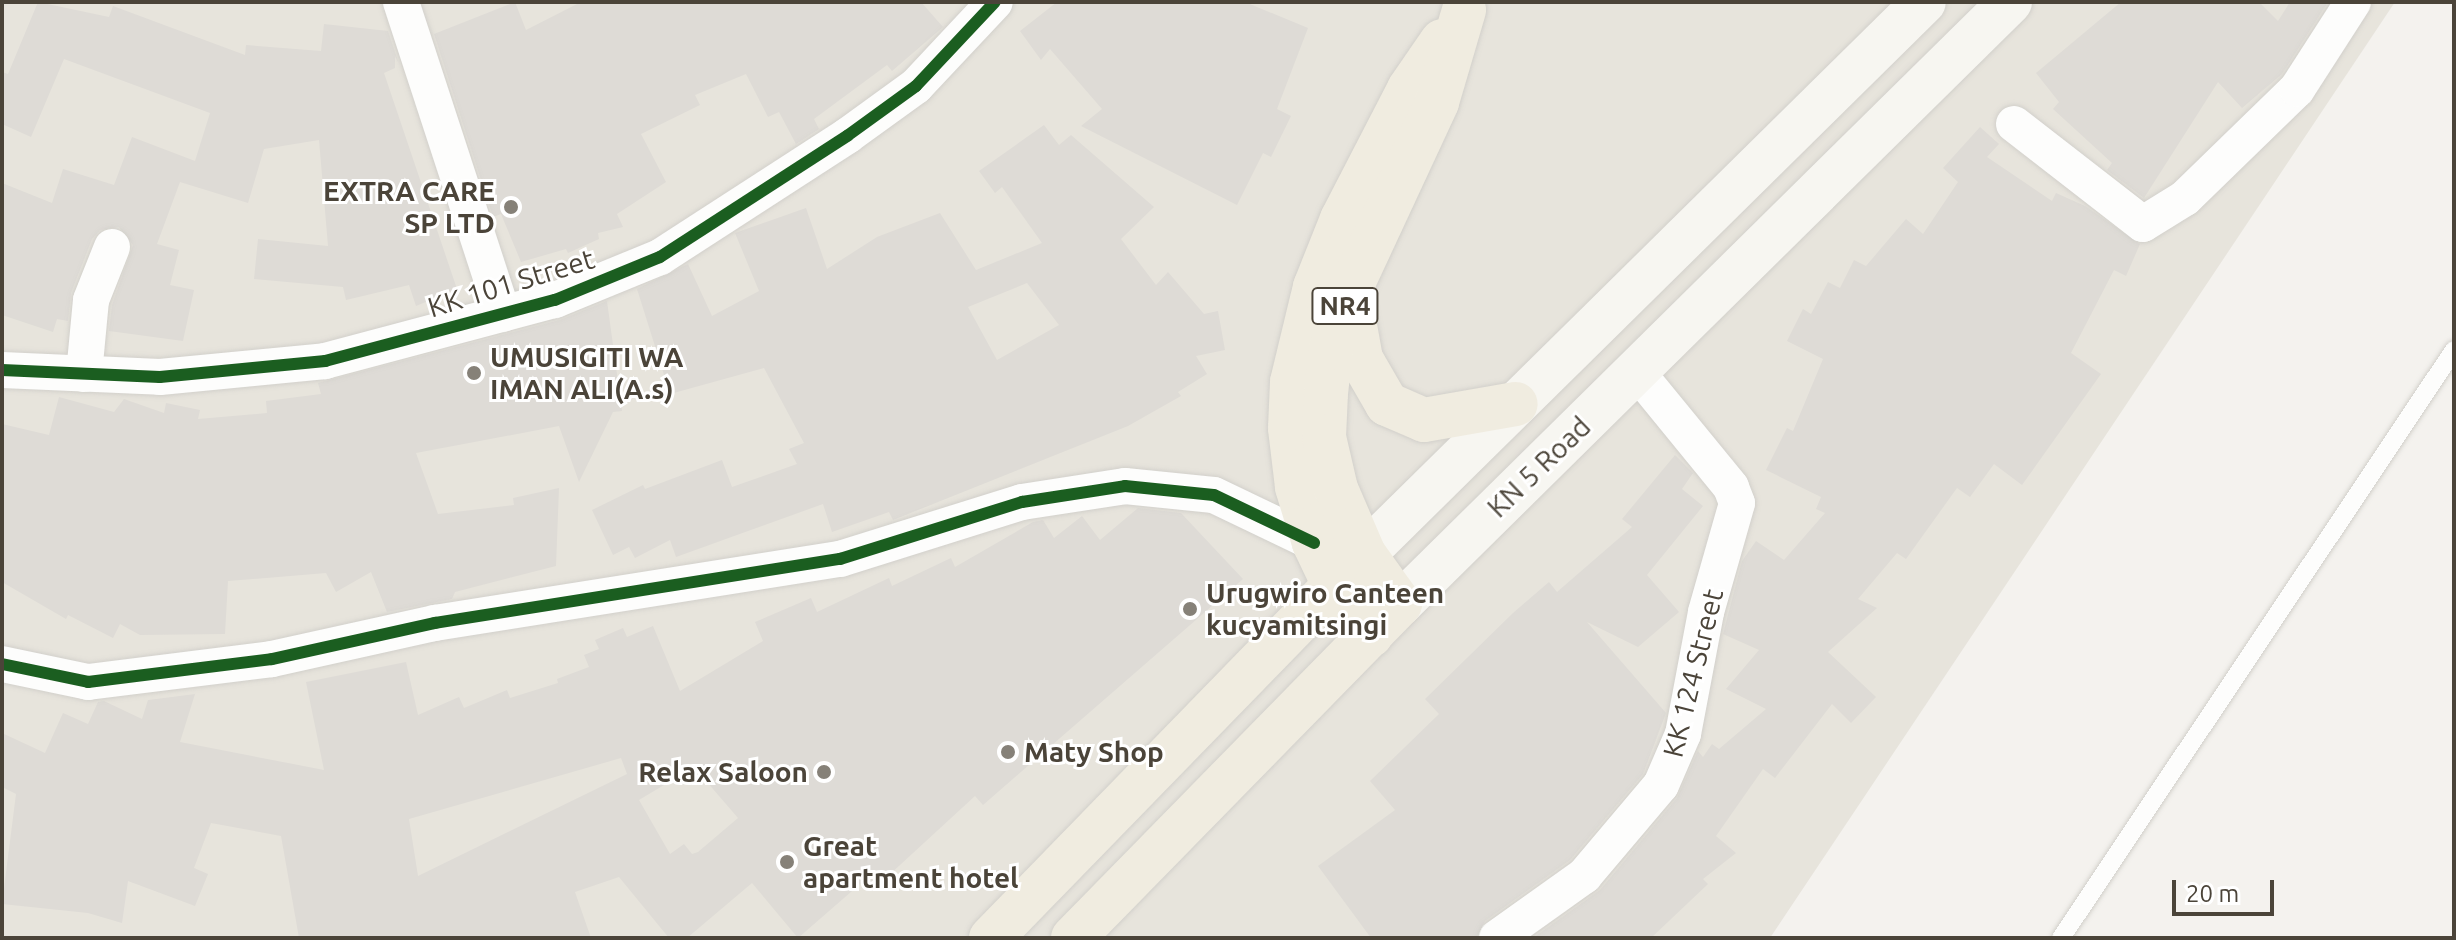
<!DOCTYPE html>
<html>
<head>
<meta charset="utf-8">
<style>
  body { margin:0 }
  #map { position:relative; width:2456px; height:940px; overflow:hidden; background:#f4f2ee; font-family:Ubuntu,sans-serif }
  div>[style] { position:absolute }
  .residential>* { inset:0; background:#e7e4dc }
  .building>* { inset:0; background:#dedbd6 }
  .roads { filter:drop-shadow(0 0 2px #d2d0cb) drop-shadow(0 0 2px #d2d0cb) }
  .service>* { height:18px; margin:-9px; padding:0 9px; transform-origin:9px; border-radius:9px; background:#fdfdfc }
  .minor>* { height:36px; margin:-18px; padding:0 18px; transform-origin:18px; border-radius:18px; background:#fdfdfc }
  .secondary>* { height:44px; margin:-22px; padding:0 22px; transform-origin:22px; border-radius:22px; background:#f7f6f1 }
  .trunk>* { height:44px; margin:-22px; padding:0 22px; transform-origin:22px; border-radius:22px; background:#f0ece0 }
  .cycleway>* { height:12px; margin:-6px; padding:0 6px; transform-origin:6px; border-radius:6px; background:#1b5e20 }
  .dots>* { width:22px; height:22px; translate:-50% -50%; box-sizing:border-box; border:4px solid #fff; border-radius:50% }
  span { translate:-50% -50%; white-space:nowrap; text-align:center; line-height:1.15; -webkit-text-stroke:6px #fff; paint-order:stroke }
  .shield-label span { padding:2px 6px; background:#fff; border:2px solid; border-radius:6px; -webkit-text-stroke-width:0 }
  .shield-label { font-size:26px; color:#4b4439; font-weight:700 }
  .poi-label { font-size:28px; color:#4b4439; font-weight:700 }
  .right { translate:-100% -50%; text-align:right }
  .left { translate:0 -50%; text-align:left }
  .street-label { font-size:28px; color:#4b4439 }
  .frame { position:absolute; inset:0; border:4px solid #4b4439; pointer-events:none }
  .scale { position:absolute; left:2172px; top:880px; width:102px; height:36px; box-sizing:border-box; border:4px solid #4b4439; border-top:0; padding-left:10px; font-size:24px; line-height:28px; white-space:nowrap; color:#4b4439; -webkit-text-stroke:6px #fff; paint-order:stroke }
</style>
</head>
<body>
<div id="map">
  <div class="residential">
    <i style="clip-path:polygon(2px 2px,2395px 2px,1770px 938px,2px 938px)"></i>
  </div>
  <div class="building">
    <i style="clip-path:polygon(38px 2px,109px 17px,113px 6px,245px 55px,246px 45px,321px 51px,324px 24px,388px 31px,399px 64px,395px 56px,395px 68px,384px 73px,457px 289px,416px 306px,409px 285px,346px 300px,343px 287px,254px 279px,258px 239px,328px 246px,319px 140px,264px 149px,248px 203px,180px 182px,157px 244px,179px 250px,170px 285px,194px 290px,183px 341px,109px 331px,112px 305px,133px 245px,119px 227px,100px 230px,92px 239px,71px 293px,68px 321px,57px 319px,53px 332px,2px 315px,2px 183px,52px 203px,63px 169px,114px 185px,132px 137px,195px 161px,210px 113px,64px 59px,31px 137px,2px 124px,2px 72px,8px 74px)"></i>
    <i style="clip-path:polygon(515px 2px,526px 30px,581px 2px,921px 2px,943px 27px,892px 71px,887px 65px,814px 119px,819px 129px,796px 144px,779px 112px,768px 117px,746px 74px,695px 95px,700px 105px,641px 134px,666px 182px,617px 214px,623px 227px,598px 233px,599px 239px,568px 253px,566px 249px,521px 262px,501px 214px,493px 217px,434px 34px)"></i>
    <i style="clip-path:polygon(1057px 2px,1245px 2px,1308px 28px,1277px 109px,1291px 116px,1271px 157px,1263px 153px,1237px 205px,1081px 126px,1102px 109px,1050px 49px,1041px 60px,1020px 31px)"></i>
    <i style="clip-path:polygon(2121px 2px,2259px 2px,2278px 21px,2290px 2px,2328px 2px,2282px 74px,2242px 108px,2218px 82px,2144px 198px,2107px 170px,2112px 163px,2053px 109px,2059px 102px,2036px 73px)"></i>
    <i style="clip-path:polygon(evenodd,1044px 125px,1059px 145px,1071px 135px,1154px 207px,1121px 239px,1156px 285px,1168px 272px,1204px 314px,1218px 311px,1225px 350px,1196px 356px,1207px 374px,1178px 392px,1181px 396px,1128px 426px,893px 520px,889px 512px,832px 532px,823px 504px,676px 557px,670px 540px,635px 558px,629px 547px,613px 555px,592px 510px,643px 485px,645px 489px,722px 460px,732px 487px,797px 464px,789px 449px,804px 443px,764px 368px,670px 394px,637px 289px,688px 264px,712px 316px,759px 291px,735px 233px,806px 208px,827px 269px,877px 237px,940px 213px,976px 270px,1042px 243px,1002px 187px,995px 193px,979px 171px,1044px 125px,1027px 283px,1059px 325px,997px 360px,968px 307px,1027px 283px)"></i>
    <i style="clip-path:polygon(1980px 127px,1999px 144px,1987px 157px,2052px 201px,2056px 193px,2085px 206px,2140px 244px,2126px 276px,2114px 270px,2071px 353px,2101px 374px,2022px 485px,1994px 464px,1970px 497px,1957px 488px,1906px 559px,1897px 553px,1858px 599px,1877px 608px,1828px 652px,1876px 697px,1851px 723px,1832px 704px,1775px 778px,1763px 769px,1716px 836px,1736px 853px,1703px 879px,1708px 884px,1651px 938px,1533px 938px,1600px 890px,1677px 798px,1698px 751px,1703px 757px,1712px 744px,1719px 749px,1766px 709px,1726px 689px,1759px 650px,1723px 634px,1742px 561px,1756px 541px,1784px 560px,1825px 513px,1816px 509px,1821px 497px,1766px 470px,1787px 428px,1793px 431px,1823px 359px,1787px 341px,1803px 309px,1811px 314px,1828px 282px,1840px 288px,1854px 260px,1866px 266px,1906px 219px,1923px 234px,1958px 182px,1943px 168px)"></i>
    <i style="clip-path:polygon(607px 301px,622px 411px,613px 412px,579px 482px,559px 426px,416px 453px,438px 514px,514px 505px,513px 498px,559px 488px,556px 566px,455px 592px,452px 599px,387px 612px,371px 572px,336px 592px,326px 573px,228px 581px,225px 634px,140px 635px,120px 624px,113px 638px,68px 615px,66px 619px,2px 582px,2px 424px,49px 435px,59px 397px,114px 412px,124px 399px,164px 413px,166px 403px,200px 410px,198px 419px,267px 413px,266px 401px,321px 394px,318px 383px,560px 320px)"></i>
    <i style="clip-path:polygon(1675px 455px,1693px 473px,1682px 489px,1703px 506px,1647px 575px,1679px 612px,1638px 647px,1587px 622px,1666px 713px,1643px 774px,1570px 860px,1485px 921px,1476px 938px,1371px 938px,1318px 866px,1395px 810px,1370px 781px,1439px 714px,1425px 699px,1513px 613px,1549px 582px,1557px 592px,1632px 527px,1622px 519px)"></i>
    <i style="clip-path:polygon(evenodd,1138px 508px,1181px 513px,1243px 579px,983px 805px,975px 796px,875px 888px,867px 878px,798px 938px,752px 883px,687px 938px,669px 938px,619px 877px,575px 892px,591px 938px,299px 938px,281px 836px,211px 823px,194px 868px,208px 874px,195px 906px,128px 881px,122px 923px,88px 913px,2px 904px,16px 794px,2px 787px,2px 733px,45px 753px,63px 713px,88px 724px,98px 702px,104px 701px,142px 719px,148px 700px,195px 694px,180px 742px,324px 770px,306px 682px,406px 662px,418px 715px,459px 697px,464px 708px,507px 690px,510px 698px,558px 683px,557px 679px,589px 667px,584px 655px,599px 649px,595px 640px,623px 628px,627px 637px,653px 626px,680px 691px,763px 641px,755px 622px,811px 598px,817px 612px,889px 578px,892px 586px,951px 558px,955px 567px,1033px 522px,1043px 520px,1054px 538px,1082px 516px,1100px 540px,1138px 508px,621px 758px,627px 774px,418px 876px,409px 819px,621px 758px,1138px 508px,694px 767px,738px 818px,698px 852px,692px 854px,684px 844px,670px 854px,639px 800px,694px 767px)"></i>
  </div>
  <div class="roads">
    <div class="service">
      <i style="left:2061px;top:938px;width:707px;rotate:-56.24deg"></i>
    </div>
    <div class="minor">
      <i style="left:401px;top:2px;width:328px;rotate:71.9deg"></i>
      <i style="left:2014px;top:124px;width:163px;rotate:37.8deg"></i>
      <i style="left:2143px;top:224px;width:49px;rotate:-31.8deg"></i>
      <i style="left:2185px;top:198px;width:156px;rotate:-44.2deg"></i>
      <i style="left:2297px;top:89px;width:103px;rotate:-57.2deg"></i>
      <i style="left:2px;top:370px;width:158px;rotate:2.5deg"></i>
      <i style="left:160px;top:377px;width:166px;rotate:-5.5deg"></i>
      <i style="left:325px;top:361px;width:238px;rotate:-14.9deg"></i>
      <i style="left:555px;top:300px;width:113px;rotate:-22.3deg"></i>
      <i style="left:660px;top:257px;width:223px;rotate:-32.9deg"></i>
      <i style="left:847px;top:136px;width:85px;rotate:-35.9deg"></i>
      <i style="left:916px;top:86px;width:115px;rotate:-46.8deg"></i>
      <i style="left:84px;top:374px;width:74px;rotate:-84.6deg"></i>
      <i style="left:91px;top:300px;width:57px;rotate:-68.4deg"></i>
      <i style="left:2px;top:664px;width:88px;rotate:11.8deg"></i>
      <i style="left:88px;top:682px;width:185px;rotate:-7.1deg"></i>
      <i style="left:272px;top:659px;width:167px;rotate:-12.5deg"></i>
      <i style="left:435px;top:623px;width:410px;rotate:-9deg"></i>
      <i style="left:840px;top:559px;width:191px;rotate:-17.4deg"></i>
      <i style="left:1022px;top:502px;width:104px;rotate:-8.8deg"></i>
      <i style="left:1125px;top:486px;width:89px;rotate:5.8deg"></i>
      <i style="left:1214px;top:495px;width:111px;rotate:25.6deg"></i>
      <i style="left:1497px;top:938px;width:107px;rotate:-35.5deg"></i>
      <i style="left:1584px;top:876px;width:119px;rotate:-49.8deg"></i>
      <i style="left:1661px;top:785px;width:56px;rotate:-66.7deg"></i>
      <i style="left:1683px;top:734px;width:124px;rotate:-79.3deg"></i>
      <i style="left:1706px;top:612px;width:113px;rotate:-74.1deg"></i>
      <i style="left:1737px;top:503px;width:17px;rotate:-111deg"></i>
      <i style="left:1731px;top:487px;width:149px;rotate:-129.3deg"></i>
    </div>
    <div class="secondary">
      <i style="left:1364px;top:554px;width:786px;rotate:-44.59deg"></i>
      <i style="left:1400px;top:604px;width:857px;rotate:-44.62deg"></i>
    </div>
    <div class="trunk">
      <i style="left:1350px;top:298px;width:62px;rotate:79.8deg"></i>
      <i style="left:1361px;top:359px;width:52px;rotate:60deg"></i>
      <i style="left:1387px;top:404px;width:40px;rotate:23.4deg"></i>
      <i style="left:1424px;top:420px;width:93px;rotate:-9.9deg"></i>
      <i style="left:1371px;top:635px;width:62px;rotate:-126.5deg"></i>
      <i style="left:1334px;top:585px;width:47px;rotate:-115.5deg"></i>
      <i style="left:1314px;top:543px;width:59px;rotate:-106.9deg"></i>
      <i style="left:1297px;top:487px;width:59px;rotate:-96.8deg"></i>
      <i style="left:1290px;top:428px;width:46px;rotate:-87.5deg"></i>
      <i style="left:1292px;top:382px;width:98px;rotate:-76.4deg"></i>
      <i style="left:1315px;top:287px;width:73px;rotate:-68.3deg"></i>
      <i style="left:1342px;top:219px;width:146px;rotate:-62.7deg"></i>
      <i style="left:1409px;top:89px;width:58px;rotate:-55.5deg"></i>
      <i style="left:991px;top:938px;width:522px;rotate:-45.78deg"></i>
      <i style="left:1073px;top:938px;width:467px;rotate:-45.6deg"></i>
      <i style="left:1400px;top:604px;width:62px;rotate:-125.8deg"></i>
      <i style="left:1364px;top:554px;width:71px;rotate:-113.3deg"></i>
      <i style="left:1336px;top:489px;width:53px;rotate:-103deg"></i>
      <i style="left:1324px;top:437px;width:44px;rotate:-87.4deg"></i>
      <i style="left:1326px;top:393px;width:45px;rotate:-83.7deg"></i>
      <i style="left:1331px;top:348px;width:59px;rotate:-72.2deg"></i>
      <i style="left:1349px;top:292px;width:209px;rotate:-65.1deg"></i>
      <i style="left:1437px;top:102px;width:96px;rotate:-73.6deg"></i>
    </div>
  </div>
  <div class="cycleway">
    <i style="left:2px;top:370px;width:158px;rotate:2.5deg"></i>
    <i style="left:160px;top:377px;width:166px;rotate:-5.5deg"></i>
    <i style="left:325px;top:361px;width:238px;rotate:-14.9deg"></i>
    <i style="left:555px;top:300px;width:113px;rotate:-22.3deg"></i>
    <i style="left:660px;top:257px;width:223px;rotate:-32.9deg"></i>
    <i style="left:847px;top:136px;width:85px;rotate:-35.9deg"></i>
    <i style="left:916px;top:86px;width:115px;rotate:-46.8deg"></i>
    <i style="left:2px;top:664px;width:88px;rotate:11.8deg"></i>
    <i style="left:88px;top:682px;width:185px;rotate:-7.1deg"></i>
    <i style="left:272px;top:659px;width:167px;rotate:-12.5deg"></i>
    <i style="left:435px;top:623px;width:410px;rotate:-9deg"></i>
    <i style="left:840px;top:559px;width:191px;rotate:-17.4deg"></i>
    <i style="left:1022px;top:502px;width:104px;rotate:-8.8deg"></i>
    <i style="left:1125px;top:486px;width:89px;rotate:5.8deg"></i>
    <i style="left:1214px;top:495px;width:111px;rotate:25.6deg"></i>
  </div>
  <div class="dots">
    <i style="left:511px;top:207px;background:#868178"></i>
    <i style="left:474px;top:373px;background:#868178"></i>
    <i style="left:1190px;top:609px;background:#868178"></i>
    <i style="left:1008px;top:752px;background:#868178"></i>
    <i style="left:824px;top:772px;background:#868178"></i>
    <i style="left:787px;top:862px;background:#868178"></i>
  </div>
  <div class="shield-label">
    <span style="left:1345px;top:306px">NR4</span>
  </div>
  <div class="poi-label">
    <span class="right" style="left:495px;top:207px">EXTRA CARE<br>SP LTD</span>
    <span class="left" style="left:490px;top:373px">UMUSIGITI WA<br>IMAN ALI(A.s)</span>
    <span class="left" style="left:1206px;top:609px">Urugwiro Canteen<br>kucyamitsingi</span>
    <span class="left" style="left:1024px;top:752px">Maty Shop</span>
    <span class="right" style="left:808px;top:772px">Relax Saloon</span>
    <span class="left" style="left:803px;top:862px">Great<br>apartment hotel</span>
  </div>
  <div class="street-label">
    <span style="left:511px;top:283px;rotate:-17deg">KK 101 Street</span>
    <span style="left:1539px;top:467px;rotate:-44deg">KN 5 Road</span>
    <span style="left:1693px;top:673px;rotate:-76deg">KK 124 Street</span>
  </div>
  <div class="frame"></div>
  <div class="scale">20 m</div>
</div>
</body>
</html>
